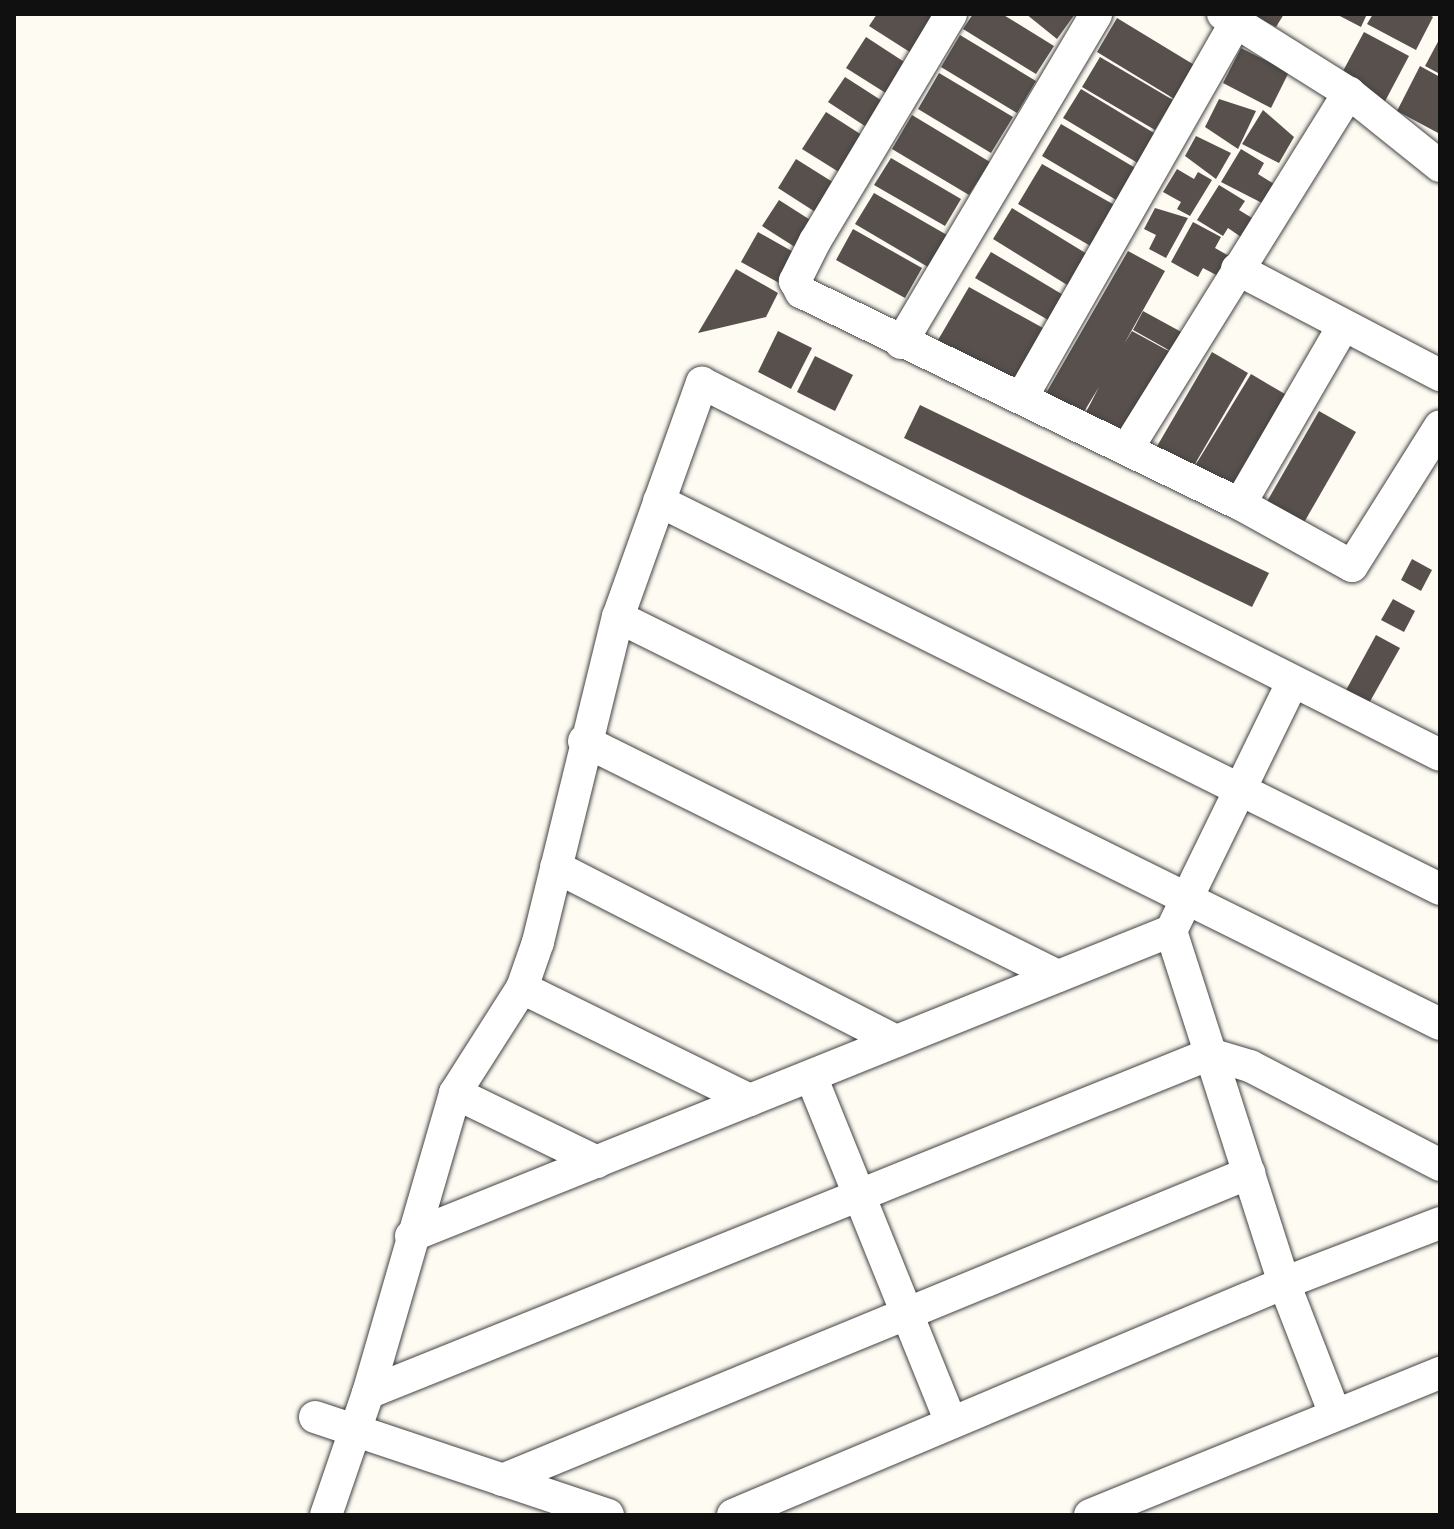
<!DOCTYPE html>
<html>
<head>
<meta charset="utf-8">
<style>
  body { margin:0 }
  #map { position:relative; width:1454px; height:1529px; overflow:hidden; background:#fefbf3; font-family:"Roboto Serif",serif }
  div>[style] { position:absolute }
  .building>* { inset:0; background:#58504c }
  .roads { filter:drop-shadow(0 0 2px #434343) drop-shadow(0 0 2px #434343) }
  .minor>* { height:32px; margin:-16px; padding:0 16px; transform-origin:16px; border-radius:16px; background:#fff }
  span { translate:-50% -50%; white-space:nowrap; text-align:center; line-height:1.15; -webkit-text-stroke:8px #fff; paint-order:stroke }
  .frame { position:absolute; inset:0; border:16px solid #101010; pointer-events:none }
</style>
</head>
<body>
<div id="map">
  <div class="building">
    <i style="clip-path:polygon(877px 14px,927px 14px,938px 21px,916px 56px,869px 26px)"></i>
    <i style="clip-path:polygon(973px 14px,1002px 14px,1054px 46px,1036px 74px,963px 29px)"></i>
    <i style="clip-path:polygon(1026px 14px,1075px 14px,1057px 39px)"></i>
    <i style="clip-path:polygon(1251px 14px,1284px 14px,1276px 27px)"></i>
    <i style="clip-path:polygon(1336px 14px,1367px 14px,1361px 27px)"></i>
    <i style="clip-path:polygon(1373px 14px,1428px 14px,1433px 17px,1416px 50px,1367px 24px)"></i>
    <i style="clip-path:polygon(1117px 18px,1196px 66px,1176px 100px,1097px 52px)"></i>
    <i style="clip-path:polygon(1364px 32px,1409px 56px,1382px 107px,1336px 84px)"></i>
    <i style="clip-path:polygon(960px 35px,1036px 81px,1017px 113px,941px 67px)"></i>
    <i style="clip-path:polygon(866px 37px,912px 67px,892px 97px,846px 68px)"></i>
    <i style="clip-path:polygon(1440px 38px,1440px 74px,1425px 66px)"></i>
    <i style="clip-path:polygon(1241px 48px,1289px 72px,1271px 108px,1223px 83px)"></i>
    <i style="clip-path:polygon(1100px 57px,1173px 100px,1155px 130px,1082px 87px)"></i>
    <i style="clip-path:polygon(1420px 66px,1440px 77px,1440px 134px,1397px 111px)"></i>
    <i style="clip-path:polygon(939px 73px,1013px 117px,991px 153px,918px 109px)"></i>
    <i style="clip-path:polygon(845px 77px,887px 104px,871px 130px,828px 102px)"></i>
    <i style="clip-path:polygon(1081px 89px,1159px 136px,1141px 165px,1063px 118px)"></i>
    <i style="clip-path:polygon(1219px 99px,1256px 111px,1238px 149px,1205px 127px)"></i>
    <i style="clip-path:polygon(1263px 110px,1294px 137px,1279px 163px,1242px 144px)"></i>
    <i style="clip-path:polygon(826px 112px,865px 137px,842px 174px,802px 149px)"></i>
    <i style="clip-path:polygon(912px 115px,990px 162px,969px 195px,892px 149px)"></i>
    <i style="clip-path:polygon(1061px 124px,1137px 169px,1118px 201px,1042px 156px)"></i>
    <i style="clip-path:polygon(1196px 136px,1231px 153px,1216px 179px,1185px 156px)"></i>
    <i style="clip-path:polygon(1241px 149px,1264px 163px,1258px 174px,1274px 184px,1262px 203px,1221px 182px)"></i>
    <i style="clip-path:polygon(891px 158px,961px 199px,945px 226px,874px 185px)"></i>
    <i style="clip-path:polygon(796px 159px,839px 186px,820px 215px,778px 188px)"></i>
    <i style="clip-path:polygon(1042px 164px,1118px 207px,1094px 248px,1018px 204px)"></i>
    <i style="clip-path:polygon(1177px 169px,1194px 179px,1198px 172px,1212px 180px,1190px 216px,1177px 209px,1181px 202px,1163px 192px)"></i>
    <i style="clip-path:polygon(1219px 185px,1245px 201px,1239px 210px,1252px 218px,1241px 237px,1228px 228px,1223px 236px,1197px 220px)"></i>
    <i style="clip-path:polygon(874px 193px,947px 235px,928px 267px,855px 224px)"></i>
    <i style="clip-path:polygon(779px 200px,815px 223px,798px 249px,762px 226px)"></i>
    <i style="clip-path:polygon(1012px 208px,1092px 257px,1072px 288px,993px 239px)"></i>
    <i style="clip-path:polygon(1155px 208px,1188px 218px,1166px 258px,1149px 249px,1156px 235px,1144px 229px)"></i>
    <i style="clip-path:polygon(1193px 222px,1221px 237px,1215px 248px,1229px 256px,1218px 276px,1203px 268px,1198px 277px,1171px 262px)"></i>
    <i style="clip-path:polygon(853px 229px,922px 268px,905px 298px,836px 260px)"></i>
    <i style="clip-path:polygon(758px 232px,797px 254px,781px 284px,741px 262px)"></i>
    <i style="clip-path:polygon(1128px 251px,1165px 271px,1124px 344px,1132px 331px,1174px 354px,1125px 440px,1084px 416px,1099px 387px,1082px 415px,1045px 395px)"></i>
    <i style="clip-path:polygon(991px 252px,1065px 296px,1050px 321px,975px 278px)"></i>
    <i style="clip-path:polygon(736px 269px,778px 293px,766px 317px,698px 333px)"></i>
    <i style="clip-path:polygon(969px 287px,1043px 328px,1012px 382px,938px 340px)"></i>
    <i style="clip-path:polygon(1143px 311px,1185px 334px,1174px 353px,1133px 330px)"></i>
    <i style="clip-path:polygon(778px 331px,812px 348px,791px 389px,758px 372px)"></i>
    <i style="clip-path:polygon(1212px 352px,1248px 373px,1192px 469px,1156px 448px)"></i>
    <i style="clip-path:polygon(815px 356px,853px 375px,835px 411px,797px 392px)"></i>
    <i style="clip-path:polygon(1251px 374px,1290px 397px,1232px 492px,1193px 469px)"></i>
    <i style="clip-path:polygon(920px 405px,1269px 573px,1252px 607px,904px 438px)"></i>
    <i style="clip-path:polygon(1319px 411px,1356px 432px,1302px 526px,1265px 505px)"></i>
    <i style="clip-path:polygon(1412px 559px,1432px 570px,1421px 591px,1401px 580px)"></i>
    <i style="clip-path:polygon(1393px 599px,1415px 611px,1404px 632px,1381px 620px)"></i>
    <i style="clip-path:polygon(1376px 635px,1400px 648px,1368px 705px,1345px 692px)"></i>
  </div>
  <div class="roads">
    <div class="minor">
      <i style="left:951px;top:14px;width:265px;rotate:120.9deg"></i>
      <i style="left:815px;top:241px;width:45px;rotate:116.6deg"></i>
      <i style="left:795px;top:281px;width:13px;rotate:61deg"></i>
      <i style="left:801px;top:292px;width:488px;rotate:25.8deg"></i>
      <i style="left:1240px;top:504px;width:128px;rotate:29deg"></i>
      <i style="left:1352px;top:566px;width:165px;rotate:-57.8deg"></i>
      <i style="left:1223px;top:14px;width:149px;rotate:32.1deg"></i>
      <i style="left:1349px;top:93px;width:117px;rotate:38.7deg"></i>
      <i style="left:1237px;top:269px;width:229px;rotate:27.6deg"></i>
      <i style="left:901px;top:343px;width:382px;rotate:-59.3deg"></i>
      <i style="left:1022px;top:397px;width:432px;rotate:-60.3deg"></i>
      <i style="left:1127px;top:449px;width:420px;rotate:-58.1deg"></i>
      <i style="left:659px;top:501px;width:872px;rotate:26.42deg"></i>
      <i style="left:1240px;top:504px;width:206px;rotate:-59.9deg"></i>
      <i style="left:618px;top:617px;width:917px;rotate:26.34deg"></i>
      <i style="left:1292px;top:683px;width:276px;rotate:116deg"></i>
      <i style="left:1171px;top:931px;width:370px;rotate:72.2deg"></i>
      <i style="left:1284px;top:1283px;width:138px;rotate:68.8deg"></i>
      <i style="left:584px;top:741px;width:529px;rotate:26.37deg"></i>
      <i style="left:556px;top:867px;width:382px;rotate:27.1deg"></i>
      <i style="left:522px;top:988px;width:254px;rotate:26.2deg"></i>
      <i style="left:811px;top:1076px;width:374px;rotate:68deg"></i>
      <i style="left:455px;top:1093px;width:158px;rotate:25.9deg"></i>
      <i style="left:411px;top:1236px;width:819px;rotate:-21.87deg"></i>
      <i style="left:368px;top:1393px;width:908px;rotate:-21.93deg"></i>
      <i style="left:1210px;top:1054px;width:42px;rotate:16.7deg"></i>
      <i style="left:1250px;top:1066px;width:214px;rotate:27.5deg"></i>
      <i style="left:315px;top:1417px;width:309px;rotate:18.5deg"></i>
      <i style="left:502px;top:1480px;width:808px;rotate:-22.34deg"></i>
      <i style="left:326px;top:1515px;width:129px;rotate:-71deg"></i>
      <i style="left:368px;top:1393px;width:312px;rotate:-73.8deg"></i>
      <i style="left:455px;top:1093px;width:125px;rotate:-57.5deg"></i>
      <i style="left:522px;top:988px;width:49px;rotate:-70.8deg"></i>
      <i style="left:538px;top:942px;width:335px;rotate:-76.2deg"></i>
      <i style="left:618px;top:617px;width:249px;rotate:-70.3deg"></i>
      <i style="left:702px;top:383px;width:826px;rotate:26.75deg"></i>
      <i style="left:733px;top:1515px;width:598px;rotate:-22.83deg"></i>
      <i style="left:1284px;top:1283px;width:167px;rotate:-21deg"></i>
      <i style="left:1090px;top:1515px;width:378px;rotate:-22.1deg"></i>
    </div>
  </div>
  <div class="frame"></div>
</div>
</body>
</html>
